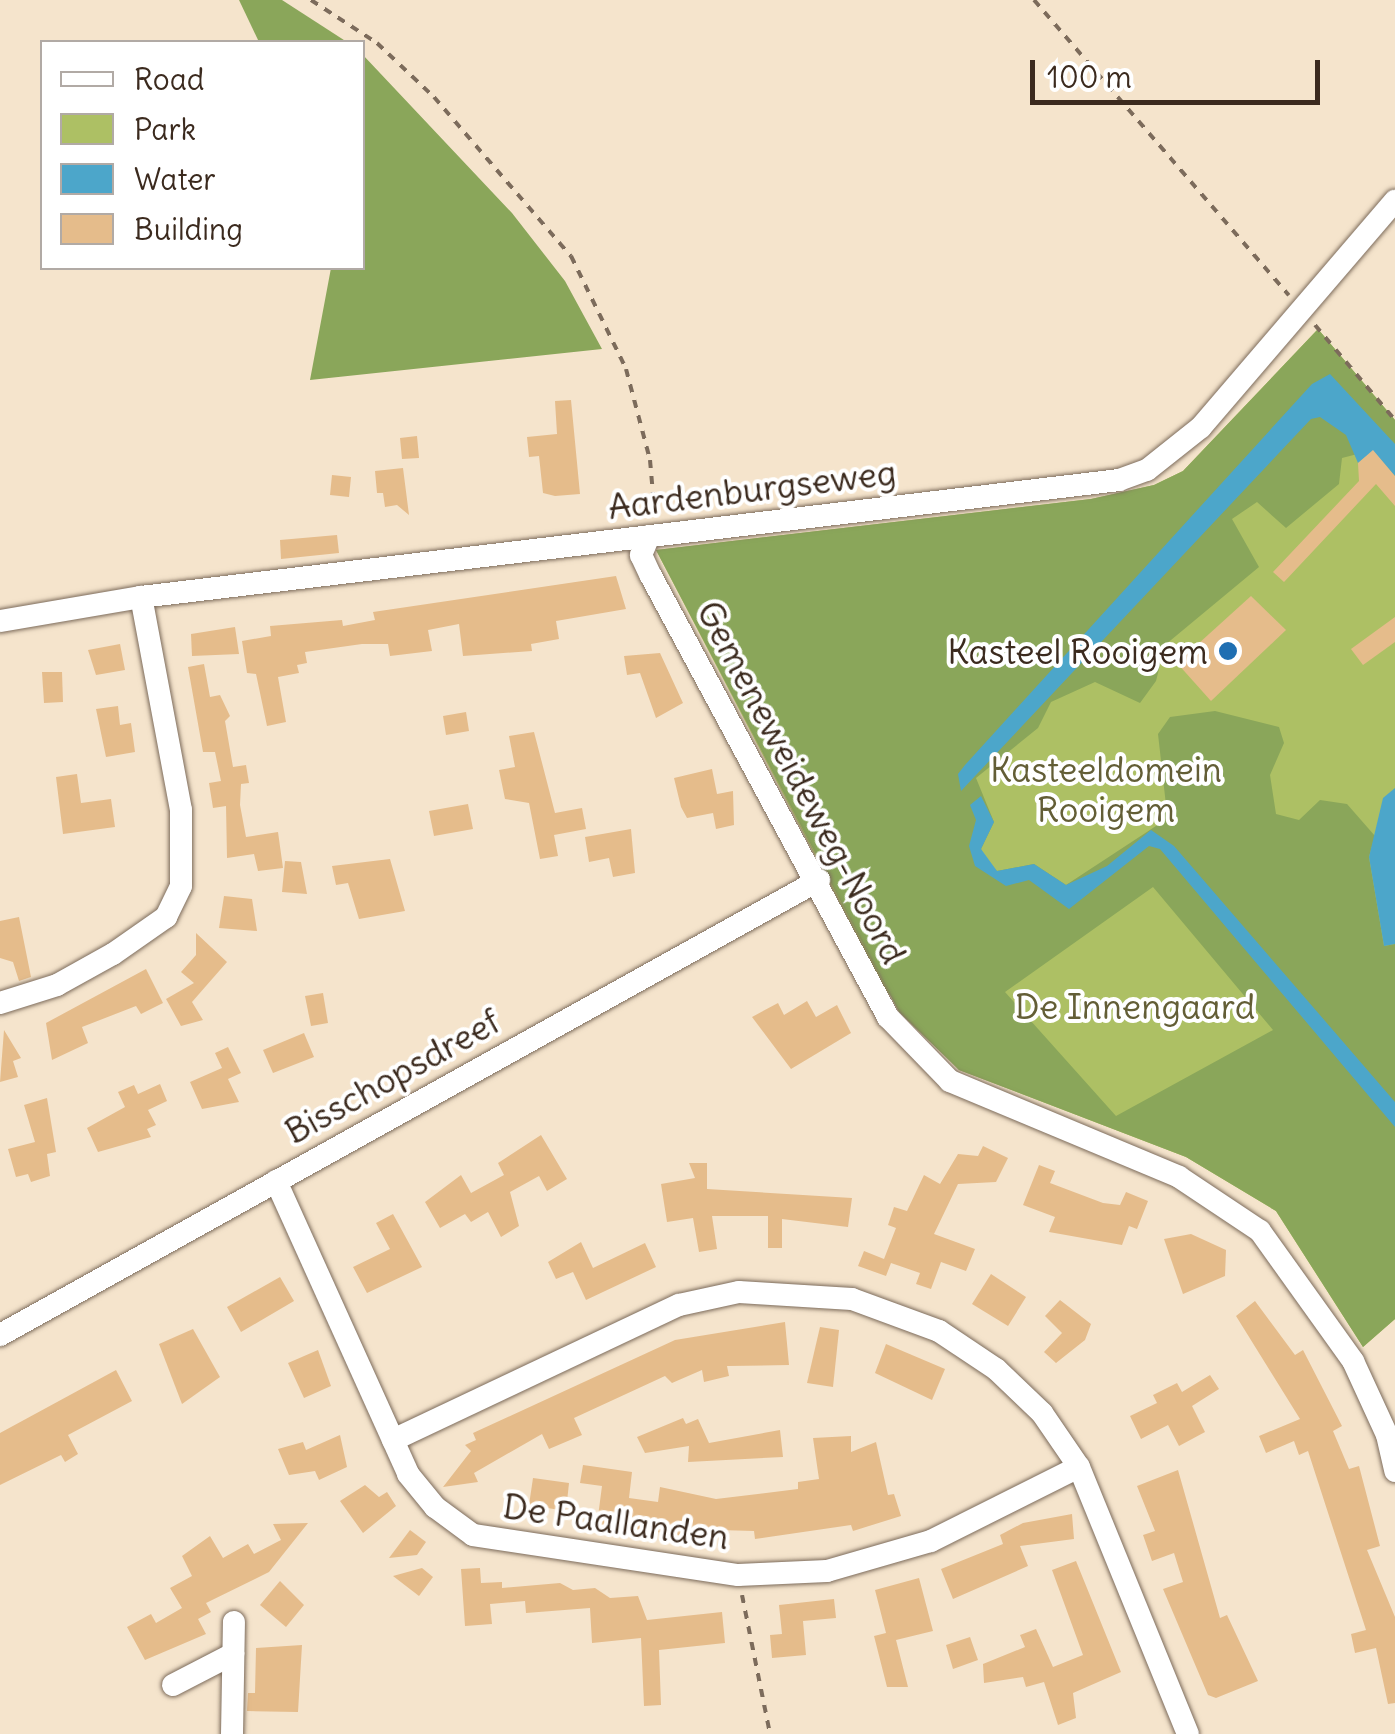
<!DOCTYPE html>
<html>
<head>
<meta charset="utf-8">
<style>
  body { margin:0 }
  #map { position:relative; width:1395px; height:1734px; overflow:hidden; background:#f5e4cc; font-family:Delius,sans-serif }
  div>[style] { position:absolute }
  .green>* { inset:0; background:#adc064 }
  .forest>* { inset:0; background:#8aa65a }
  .water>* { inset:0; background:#4ca6ca }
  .building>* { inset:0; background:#e5bc8b }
  .path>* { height:4px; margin-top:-2px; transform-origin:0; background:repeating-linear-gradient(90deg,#7c6b5b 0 8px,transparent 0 16px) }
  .roads { filter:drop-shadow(0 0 2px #7c6b5b) drop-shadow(0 0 2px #7c6b5b) }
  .street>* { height:22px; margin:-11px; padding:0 11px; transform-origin:11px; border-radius:11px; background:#fff }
  .dots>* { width:28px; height:28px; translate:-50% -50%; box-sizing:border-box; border:5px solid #fff; border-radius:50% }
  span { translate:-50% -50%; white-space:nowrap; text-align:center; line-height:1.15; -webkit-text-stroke:8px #fff; paint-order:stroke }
  .street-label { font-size:35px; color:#3b2a1e }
  .poi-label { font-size:35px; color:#3b2a1e }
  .right { translate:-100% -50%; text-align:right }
  .park-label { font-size:35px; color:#635e36 }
  .legend { position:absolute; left:40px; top:40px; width:325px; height:230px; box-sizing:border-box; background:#fff; border:2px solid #b1aaa5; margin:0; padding:12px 18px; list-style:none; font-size:30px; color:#3b2a1e }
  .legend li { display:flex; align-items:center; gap:20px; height:50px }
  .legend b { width:50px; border:2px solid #b1aaa5 }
  .scale { position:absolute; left:1030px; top:60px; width:290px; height:45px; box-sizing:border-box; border:5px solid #3b2a1e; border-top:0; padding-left:12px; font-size:30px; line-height:35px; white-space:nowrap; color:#3b2a1e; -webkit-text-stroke:8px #fff; paint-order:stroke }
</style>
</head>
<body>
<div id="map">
  <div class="green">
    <i style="clip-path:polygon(1318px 329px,1395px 420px,1395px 1319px,1363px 1347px,1276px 1211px,1186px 1157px,959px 1070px,885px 990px,656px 550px,1091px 499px,1154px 485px,1183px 471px)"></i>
  </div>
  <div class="forest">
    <i style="clip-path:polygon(239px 0,282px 0,347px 42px,259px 42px)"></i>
    <i style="clip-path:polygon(363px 55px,512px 213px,565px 281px,602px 349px,310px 380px,331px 268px,362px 268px)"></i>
    <i style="clip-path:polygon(evenodd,1318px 329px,1395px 420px,1395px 477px,1373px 450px,1342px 458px,1339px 484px,1286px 528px,1257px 502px,1232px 519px,1259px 567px,1165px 645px,1156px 681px,1140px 703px,1095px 682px,1051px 702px,1038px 728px,976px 778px,994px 822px,981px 849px,986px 862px,997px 871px,1034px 864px,1066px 885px,1159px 824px,1166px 805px,1158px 734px,1170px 717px,1215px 711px,1279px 727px,1284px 743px,1270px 775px,1276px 814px,1299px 820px,1320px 800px,1347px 804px,1375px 836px,1369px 857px,1384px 946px,1395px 944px,1395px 1319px,1363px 1347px,1276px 1211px,1186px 1157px,959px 1070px,899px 1012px,656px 550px,1091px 499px,1154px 485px,1183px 471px,1318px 329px,1153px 887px,1273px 1030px,1116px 1116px,1005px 992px,1153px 887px)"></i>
  </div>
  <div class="water">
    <i style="clip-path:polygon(1330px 374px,1395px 444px,1395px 476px,1373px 451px,1358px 463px,1346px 435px,1320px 417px,1311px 419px,961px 791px,958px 774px,965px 765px,1312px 384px)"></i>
    <i style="clip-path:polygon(1395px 788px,1395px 944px,1384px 946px,1369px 857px,1383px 798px)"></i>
    <i style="clip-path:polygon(981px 796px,994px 822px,981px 849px,997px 871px,1034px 864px,1066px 885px,1107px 866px,1151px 830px,1174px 846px,1395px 1102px,1395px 1127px,1160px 849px,1149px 846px,1069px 909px,1029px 880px,1006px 886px,975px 866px,969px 846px,976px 820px,970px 805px)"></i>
  </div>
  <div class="building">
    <i style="clip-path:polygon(571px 400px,580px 494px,555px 496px,543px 493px,539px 456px,529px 457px,527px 437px,557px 434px,555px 401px)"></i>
    <i style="clip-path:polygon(417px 436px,419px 458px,402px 459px,400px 438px)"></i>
    <i style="clip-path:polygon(1373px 450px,1395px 476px,1395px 506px,1376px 484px,1284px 582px,1273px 572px,1359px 481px,1358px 463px)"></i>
    <i style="clip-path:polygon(403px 468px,409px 515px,397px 505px,385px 507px,383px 493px,377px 493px,375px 471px)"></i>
    <i style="clip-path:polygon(332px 475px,351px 477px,349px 497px,330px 495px)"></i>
    <i style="clip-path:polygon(337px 535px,339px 553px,281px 559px,280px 540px)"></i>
    <i style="clip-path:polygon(616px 576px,626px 609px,556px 621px,559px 639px,531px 644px,532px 651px,463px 656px,459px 624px,428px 630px,432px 651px,390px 656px,388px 644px,362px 644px,305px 652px,307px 663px,297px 665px,299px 673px,278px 677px,286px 722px,267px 726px,256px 674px,247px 673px,242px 641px,271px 636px,270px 626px,342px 620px,343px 626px,375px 620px,373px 612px)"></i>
    <i style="clip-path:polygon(1251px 596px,1286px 630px,1211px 701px,1177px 663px)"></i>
    <i style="clip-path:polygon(1395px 617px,1395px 642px,1363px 665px,1351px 649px)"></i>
    <i style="clip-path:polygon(235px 627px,239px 654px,192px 656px,191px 634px)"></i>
    <i style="clip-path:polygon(120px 644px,125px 670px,96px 675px,88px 650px)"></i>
    <i style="clip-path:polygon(660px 653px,683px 703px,656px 718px,640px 673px,627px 675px,624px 656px)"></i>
    <i style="clip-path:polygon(204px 664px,210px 697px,220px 695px,230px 716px,225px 721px,233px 767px,246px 765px,249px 783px,241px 784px,240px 805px,246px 837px,278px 832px,283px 868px,258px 871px,254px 854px,227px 858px,226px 806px,213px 808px,209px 783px,221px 781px,215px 752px,203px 752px,188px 667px)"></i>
    <i style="clip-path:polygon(42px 672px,62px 672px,63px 702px,44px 703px)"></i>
    <i style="clip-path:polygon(118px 706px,120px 725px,131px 723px,135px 752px,106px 757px,96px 709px)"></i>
    <i style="clip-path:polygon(466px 712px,469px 731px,446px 735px,443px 716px)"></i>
    <i style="clip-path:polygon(534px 732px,555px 813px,582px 808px,586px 829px,554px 835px,558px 856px,540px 859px,529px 803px,505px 799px,499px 770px,515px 767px,509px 736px)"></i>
    <i style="clip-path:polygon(712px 769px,717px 794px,733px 791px,734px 825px,716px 829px,713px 813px,687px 818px,681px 807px,674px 778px)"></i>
    <i style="clip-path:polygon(77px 774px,81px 803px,111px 799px,115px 827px,63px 834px,56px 777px)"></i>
    <i style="clip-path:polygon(468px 804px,473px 829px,434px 836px,429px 811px)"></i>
    <i style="clip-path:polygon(631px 829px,635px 873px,613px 877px,609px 858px,589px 862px,585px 837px)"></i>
    <i style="clip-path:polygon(390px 859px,405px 911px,359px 919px,348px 883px,336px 885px,332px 866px)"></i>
    <i style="clip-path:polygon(285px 861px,301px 862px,307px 894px,282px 892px)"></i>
    <i style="clip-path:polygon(224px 896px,252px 899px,257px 931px,219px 928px)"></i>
    <i style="clip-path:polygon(19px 917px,31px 977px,19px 981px,13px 962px,0 958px,0 921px)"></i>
    <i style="clip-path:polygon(196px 933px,227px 962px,192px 1002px,203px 1020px,181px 1026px,166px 999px,194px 983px,181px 972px,196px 955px)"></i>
    <i style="clip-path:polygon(146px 969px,163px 1003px,141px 1014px,136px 1006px,82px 1027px,88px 1043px,52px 1060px,46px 1023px)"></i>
    <i style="clip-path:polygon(323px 993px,328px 1023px,311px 1026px,305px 996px)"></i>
    <i style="clip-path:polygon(807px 1001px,816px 1017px,837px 1005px,851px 1033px,791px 1069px,752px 1017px,778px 1003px,784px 1015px)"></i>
    <i style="clip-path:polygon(4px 1030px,21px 1058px,13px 1061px,18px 1077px,0 1082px)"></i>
    <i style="clip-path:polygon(304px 1033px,314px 1057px,273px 1073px,263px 1050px)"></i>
    <i style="clip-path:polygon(228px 1047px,241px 1073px,228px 1079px,239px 1102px,202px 1109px,190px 1082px,222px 1068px,215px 1053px)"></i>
    <i style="clip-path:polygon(160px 1084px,167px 1101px,148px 1110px,156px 1125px,147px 1129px,151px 1137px,98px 1152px,87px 1128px,125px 1107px,118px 1092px,134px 1085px,138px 1094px)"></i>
    <i style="clip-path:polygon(47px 1098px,56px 1152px,47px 1154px,50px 1176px,31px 1182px,28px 1174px,16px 1177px,8px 1149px,35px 1142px,24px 1105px)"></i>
    <i style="clip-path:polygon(541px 1135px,567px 1179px,547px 1191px,539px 1176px,510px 1192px,519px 1226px,501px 1237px,488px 1212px,471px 1222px,465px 1214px,440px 1228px,425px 1202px,461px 1175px,471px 1193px,504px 1175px,498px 1163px)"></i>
    <i style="clip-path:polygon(983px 1146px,1008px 1158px,996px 1182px,958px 1184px,934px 1234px,975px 1249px,966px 1271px,941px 1262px,931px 1289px,916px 1284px,920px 1273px,891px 1263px,886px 1276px,858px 1266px,864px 1251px,884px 1259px,896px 1228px,888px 1225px,894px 1207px,907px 1211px,924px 1175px,940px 1184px,958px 1154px,978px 1156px)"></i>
    <i style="clip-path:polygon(689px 1163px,707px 1163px,707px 1189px,852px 1198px,848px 1227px,782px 1219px,782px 1248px,768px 1248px,768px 1216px,712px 1216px,717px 1249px,699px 1252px,693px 1218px,667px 1222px,661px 1184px,695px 1178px)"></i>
    <i style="clip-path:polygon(1039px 1165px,1055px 1171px,1050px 1183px,1103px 1203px,1120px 1205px,1126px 1192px,1148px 1201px,1137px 1229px,1129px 1226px,1122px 1245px,1049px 1232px,1055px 1217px,1023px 1205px)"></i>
    <i style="clip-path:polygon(393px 1214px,422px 1267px,367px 1293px,353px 1267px,390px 1249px,376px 1223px)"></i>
    <i style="clip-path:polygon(1191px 1234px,1226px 1250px,1225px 1276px,1183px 1294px,1164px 1239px)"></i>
    <i style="clip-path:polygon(581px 1242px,593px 1268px,645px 1243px,656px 1267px,586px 1300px,573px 1272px,556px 1279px,548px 1262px)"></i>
    <i style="clip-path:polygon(991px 1274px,1026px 1297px,1008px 1326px,972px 1304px)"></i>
    <i style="clip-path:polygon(280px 1277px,294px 1301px,241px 1332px,227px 1307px)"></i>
    <i style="clip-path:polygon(1060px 1300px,1091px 1324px,1085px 1340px,1056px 1363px,1044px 1352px,1062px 1333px,1045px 1316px)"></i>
    <i style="clip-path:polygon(1255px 1301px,1295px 1355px,1303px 1350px,1342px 1426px,1333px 1431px,1349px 1469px,1359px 1466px,1380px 1546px,1367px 1550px,1395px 1617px,1395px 1703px,1388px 1704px,1376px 1648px,1355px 1653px,1351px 1634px,1366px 1630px,1308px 1451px,1299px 1455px,1294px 1441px,1266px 1453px,1259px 1436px,1300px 1419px,1236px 1316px)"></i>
    <i style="clip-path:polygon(785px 1322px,789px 1365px,727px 1366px,729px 1376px,704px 1382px,702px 1370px,672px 1383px,665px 1376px,574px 1418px,582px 1435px,549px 1449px,542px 1434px,474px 1473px,478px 1482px,443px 1487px,471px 1451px,465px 1445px,476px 1440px,473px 1433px,675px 1340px)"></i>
    <i style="clip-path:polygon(820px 1327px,839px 1330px,833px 1387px,807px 1383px)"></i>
    <i style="clip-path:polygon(193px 1329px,220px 1377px,182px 1404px,159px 1344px)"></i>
    <i style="clip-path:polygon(886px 1344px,945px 1369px,932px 1400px,875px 1373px)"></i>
    <i style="clip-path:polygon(318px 1350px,331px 1386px,304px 1398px,288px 1363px)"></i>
    <i style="clip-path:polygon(116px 1370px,132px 1401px,68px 1435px,78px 1454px,65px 1462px,61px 1455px,0 1485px,0 1433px)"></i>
    <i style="clip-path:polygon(1210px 1375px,1219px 1389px,1192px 1406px,1205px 1432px,1179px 1446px,1168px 1425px,1141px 1439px,1130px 1416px,1157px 1403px,1153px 1395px,1177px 1383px,1182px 1392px)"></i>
    <i style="clip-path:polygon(683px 1418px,686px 1424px,698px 1419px,709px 1443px,780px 1430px,783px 1457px,688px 1462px,689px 1446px,645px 1453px,637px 1437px)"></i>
    <i style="clip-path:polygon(340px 1435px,347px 1467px,319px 1480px,315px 1471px,289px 1475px,278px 1449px,303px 1442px,306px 1450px)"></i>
    <i style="clip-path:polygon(851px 1436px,851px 1452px,876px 1442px,888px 1495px,894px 1494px,901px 1516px,853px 1531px,851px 1525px,755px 1539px,754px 1531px,684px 1529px,679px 1535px,597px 1524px,602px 1486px,580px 1483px,583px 1465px,632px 1472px,629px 1498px,658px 1502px,660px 1487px,716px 1499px,798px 1489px,798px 1482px,819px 1479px,813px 1438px)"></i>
    <i style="clip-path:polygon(1178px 1470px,1220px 1618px,1227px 1615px,1258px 1681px,1216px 1698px,1208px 1695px,1163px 1589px,1183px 1582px,1174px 1553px,1152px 1561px,1143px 1535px,1155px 1531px,1137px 1486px)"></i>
    <i style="clip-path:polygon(533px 1478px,569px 1483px,566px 1511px,529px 1505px)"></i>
    <i style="clip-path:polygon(365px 1485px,379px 1497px,387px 1492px,396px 1506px,363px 1533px,340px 1501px)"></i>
    <i style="clip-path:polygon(1072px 1514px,1074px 1539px,1020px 1546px,1028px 1566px,953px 1599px,941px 1569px,1003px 1544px,1000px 1535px,1023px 1523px)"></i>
    <i style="clip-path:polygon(308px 1523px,269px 1572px,206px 1603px,211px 1612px,198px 1619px,206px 1634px,145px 1660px,127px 1627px,151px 1614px,156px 1623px,182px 1608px,170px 1588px,192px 1576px,182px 1556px,210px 1536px,223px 1558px,248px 1544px,254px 1554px,281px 1540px,273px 1524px)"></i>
    <i style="clip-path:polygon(410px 1530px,426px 1542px,417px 1555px,389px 1558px)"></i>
    <i style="clip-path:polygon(1076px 1561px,1121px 1672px,1073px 1693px,1076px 1718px,1058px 1725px,1044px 1682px,1026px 1687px,1023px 1677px,984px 1683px,983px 1664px,1025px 1647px,1020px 1635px,1036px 1629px,1053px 1667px,1083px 1655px,1052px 1570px)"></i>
    <i style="clip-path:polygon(422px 1568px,433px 1577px,419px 1596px,393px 1576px)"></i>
    <i style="clip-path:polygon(480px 1568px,481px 1583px,502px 1582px,502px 1588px,560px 1583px,573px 1590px,595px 1588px,610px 1598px,638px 1596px,647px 1620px,722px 1612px,725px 1643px,659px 1650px,661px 1705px,644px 1706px,641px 1638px,592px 1643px,590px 1608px,526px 1613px,525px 1601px,490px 1604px,492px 1624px,465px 1626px,461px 1569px)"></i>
    <i style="clip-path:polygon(919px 1578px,933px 1631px,896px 1640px,908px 1687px,887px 1687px,874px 1636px,886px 1633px,875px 1590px)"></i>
    <i style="clip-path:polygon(280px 1581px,304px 1605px,286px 1627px,260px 1605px)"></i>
    <i style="clip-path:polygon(834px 1599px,836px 1618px,803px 1621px,806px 1655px,772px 1658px,770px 1635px,782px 1634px,779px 1605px)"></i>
    <i style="clip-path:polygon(970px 1637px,978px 1660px,953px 1669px,946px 1645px)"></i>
    <i style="clip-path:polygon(302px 1645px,298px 1712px,247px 1711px,248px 1693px,255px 1693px,256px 1648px)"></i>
  </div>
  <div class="path">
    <i style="left:311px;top:0;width:79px;rotate:33.1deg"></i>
    <i style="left:377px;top:43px;width:79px;rotate:43.5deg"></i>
    <i style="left:434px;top:97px;width:210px;rotate:49.3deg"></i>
    <i style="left:571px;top:256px;width:126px;rotate:64deg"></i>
    <i style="left:626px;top:369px;width:94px;rotate:75.2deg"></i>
    <i style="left:650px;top:460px;width:57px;rotate:85deg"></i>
    <i style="left:1034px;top:0;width:390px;rotate:49.2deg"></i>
    <i style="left:1315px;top:325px;width:124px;rotate:49.9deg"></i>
    <i style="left:742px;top:1595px;width:142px;rotate:78.6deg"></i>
  </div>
  <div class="roads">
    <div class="street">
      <i style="left:649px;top:536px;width:21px;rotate:113deg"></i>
      <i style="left:641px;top:555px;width:23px;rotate:65deg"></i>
      <i style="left:651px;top:576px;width:501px;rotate:61.75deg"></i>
      <i style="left:888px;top:1017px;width:89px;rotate:45.9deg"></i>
      <i style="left:950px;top:1081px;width:248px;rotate:22.7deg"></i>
      <i style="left:1179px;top:1177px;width:97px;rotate:33.7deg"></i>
      <i style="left:1260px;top:1231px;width:160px;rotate:54.4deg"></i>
      <i style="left:1353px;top:1361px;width:81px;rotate:65.3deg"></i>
      <i style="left:1387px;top:1435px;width:37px;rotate:77deg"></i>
      <i style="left:0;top:621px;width:143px;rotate:-9.7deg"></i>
      <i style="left:141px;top:597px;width:985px;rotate:-6.82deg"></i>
      <i style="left:1119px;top:480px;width:30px;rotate:-20deg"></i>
      <i style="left:1147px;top:470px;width:69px;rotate:-38.5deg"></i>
      <i style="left:1201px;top:427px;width:298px;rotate:-49.4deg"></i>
      <i style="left:0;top:1003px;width:60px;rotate:-17.5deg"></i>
      <i style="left:57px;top:985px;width:64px;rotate:-29deg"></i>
      <i style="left:113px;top:954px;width:65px;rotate:-34.9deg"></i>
      <i style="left:166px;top:917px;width:34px;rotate:-64deg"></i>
      <i style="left:181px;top:886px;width:76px;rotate:-90deg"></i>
      <i style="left:181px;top:810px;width:217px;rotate:-100.6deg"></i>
      <i style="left:276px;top:1181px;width:321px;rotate:65.7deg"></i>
      <i style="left:408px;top:1474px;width:43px;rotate:50.7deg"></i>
      <i style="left:435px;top:1507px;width:47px;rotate:36.4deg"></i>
      <i style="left:473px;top:1535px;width:268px;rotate:8.6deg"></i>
      <i style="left:738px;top:1575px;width:89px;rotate:-2.6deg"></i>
      <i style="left:827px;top:1571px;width:108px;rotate:-16.1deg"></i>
      <i style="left:931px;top:1541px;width:165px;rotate:-26.6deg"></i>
      <i style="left:0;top:1335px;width:937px;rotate:-29.05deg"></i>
      <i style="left:393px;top:1440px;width:316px;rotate:-25.3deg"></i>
      <i style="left:679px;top:1305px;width:61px;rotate:-12.2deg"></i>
      <i style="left:739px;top:1292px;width:113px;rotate:3.5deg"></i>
      <i style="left:852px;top:1299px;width:93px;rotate:20.2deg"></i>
      <i style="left:939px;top:1331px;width:69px;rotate:33.7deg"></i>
      <i style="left:996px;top:1369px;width:64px;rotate:43.7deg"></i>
      <i style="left:1042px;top:1413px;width:65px;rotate:55.6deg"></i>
      <i style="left:1079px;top:1467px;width:288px;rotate:67.8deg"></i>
      <i style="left:173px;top:1685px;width:68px;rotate:-27.3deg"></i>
      <i style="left:232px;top:1734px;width:112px;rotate:-89deg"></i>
    </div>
  </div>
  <div class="dots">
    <i style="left:1228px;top:651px;background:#1f6fb2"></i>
  </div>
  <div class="street-label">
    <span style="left:752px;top:489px;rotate:-7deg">Aardenburgseweg</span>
    <span style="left:802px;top:782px;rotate:62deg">Gemeneweideweg-Noord</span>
    <span style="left:392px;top:1076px;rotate:-29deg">Bisschopsdreef</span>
    <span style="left:616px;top:1521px;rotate:8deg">De Paallanden</span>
  </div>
  <div class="poi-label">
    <span class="right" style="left:1208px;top:651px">Kasteel Rooigem</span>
  </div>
  <div class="park-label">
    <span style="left:1106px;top:789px">Kasteeldomein<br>Rooigem</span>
    <span style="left:1135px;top:1006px">De Innengaard</span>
  </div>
  <ul class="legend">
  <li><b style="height:12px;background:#fff"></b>Road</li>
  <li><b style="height:28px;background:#adc064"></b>Park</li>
  <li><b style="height:28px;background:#4ca6ca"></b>Water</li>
  <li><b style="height:28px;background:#e5bc8b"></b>Building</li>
  </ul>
  <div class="scale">100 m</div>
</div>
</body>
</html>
